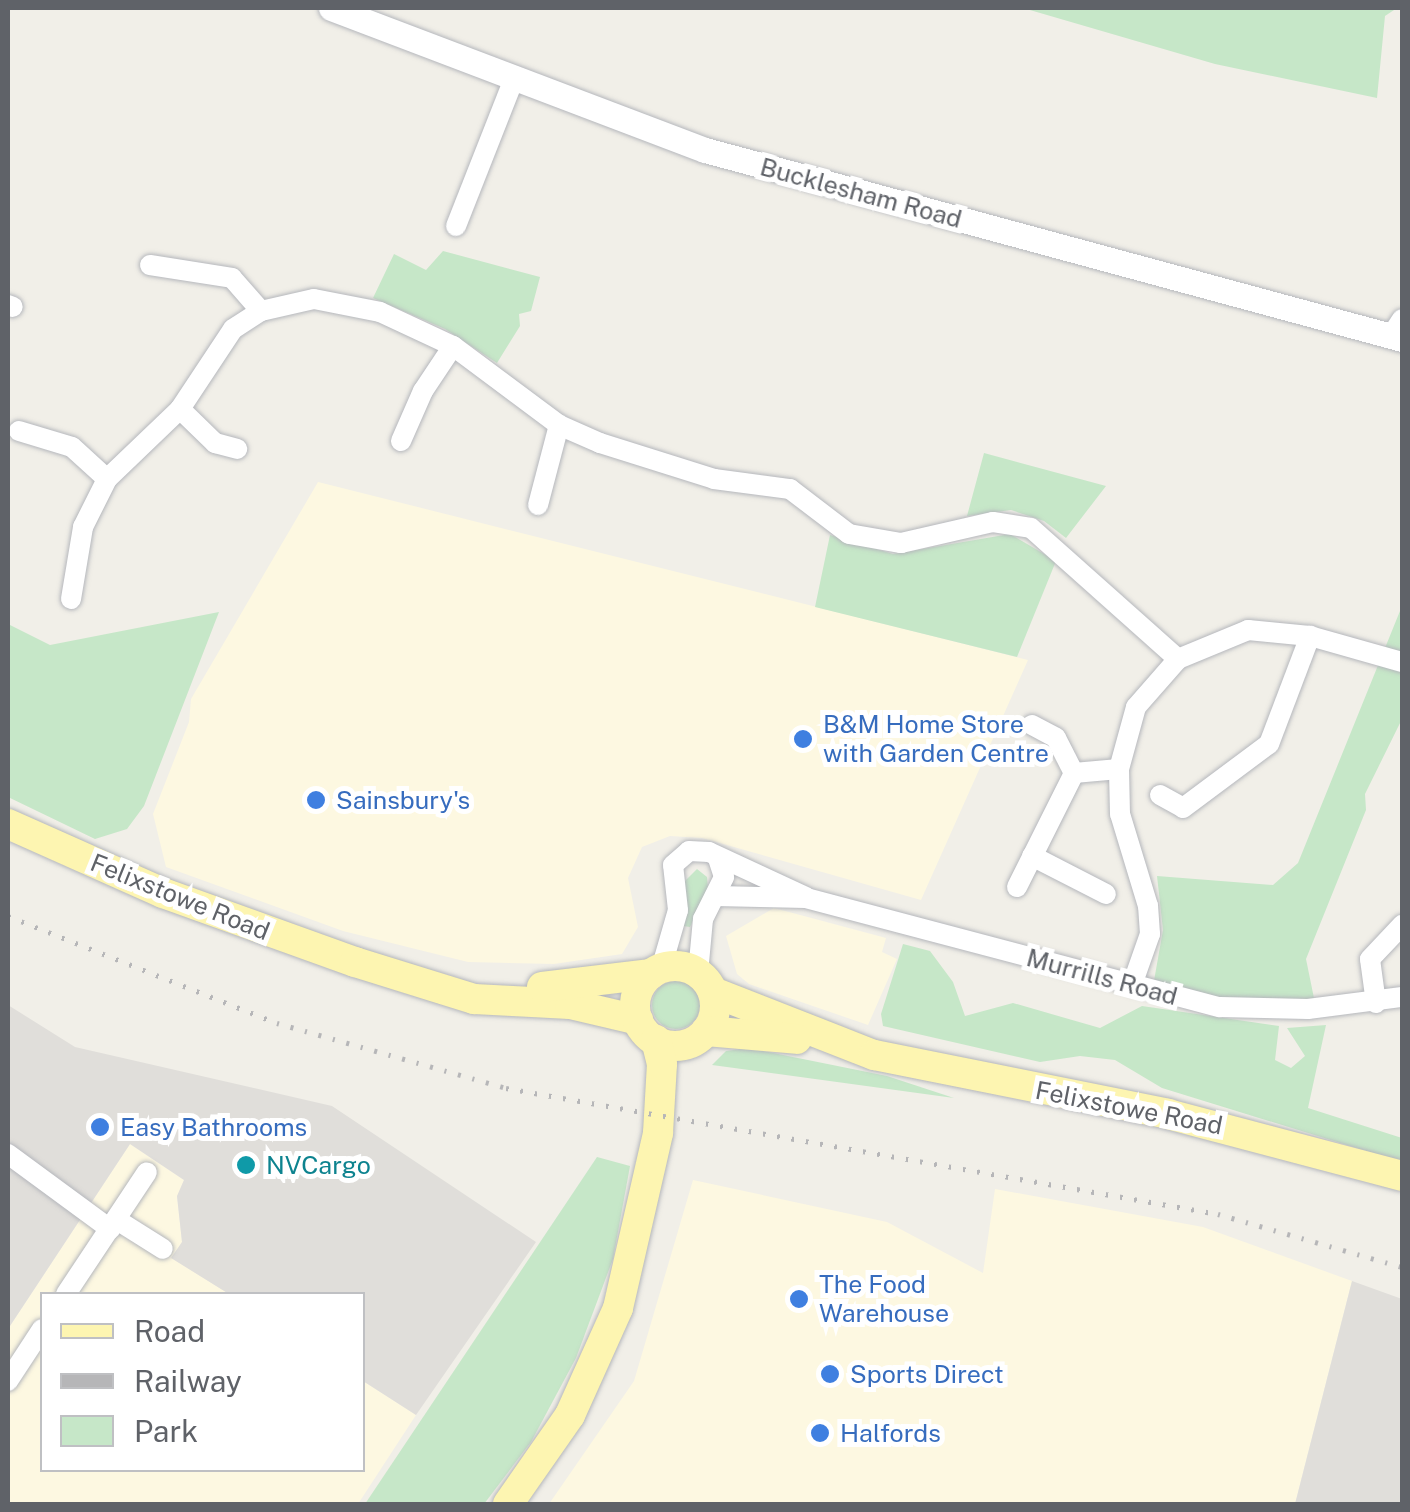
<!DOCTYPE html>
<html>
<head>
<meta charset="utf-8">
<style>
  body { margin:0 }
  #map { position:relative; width:1410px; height:1512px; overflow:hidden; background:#f1efe8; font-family:"Public Sans",sans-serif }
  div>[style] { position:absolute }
  .commercial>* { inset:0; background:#fdf8e1 }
  .industrial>* { inset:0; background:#e0deda }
  .green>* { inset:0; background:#c6e7c8 }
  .round { border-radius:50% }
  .roads { filter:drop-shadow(0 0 2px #b5b7bc) drop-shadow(0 0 2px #b5b7bc) }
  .minor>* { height:20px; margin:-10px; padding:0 10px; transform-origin:10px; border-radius:10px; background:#fff }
  .tertiary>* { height:25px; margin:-12.5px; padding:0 12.5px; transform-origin:12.5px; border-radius:12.5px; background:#fff }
  .primary>* { height:30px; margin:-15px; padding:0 15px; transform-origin:15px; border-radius:15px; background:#fdf5b1 }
  .primary>.ring { margin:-15px; padding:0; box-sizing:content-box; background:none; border:30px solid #fdf5b1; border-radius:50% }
  .rail>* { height:5px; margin-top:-2.5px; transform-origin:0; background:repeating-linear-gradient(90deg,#b6b6b8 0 2.5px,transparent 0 14.5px) }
  .dots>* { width:28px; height:28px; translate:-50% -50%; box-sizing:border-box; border:5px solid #fff; border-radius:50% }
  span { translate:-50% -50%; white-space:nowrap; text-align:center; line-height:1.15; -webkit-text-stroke:10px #fff; paint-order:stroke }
  .street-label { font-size:25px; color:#5f6268 }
  .shop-label { font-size:25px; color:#366cbe }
  .left { translate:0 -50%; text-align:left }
  .culture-label { font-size:25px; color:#0d838f }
  .frame { position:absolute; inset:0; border:10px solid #5f6268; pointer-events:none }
  .legend { position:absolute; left:40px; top:1292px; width:325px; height:180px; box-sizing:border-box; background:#fff; border:2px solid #bfc0c3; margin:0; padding:12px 18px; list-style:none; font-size:30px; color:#5f6268 }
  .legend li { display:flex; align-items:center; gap:20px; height:50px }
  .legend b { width:50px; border:2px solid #bfc0c3 }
</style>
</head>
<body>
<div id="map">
  <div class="commercial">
    <i style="clip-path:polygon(318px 482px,1028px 660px,921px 900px,702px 838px,670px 836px,642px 847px,628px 878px,638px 927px,622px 954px,554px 964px,468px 962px,343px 931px,166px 867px,153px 814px,189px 722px,191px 699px)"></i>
    <i style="clip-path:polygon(774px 908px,886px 938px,882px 952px,897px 959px,868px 1025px,749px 984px,737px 974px,726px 936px)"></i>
    <i style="clip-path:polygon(130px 1144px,184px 1180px,177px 1197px,182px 1242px,172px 1258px,229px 1294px,42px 1294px,42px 1470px,362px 1470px,363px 1381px,416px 1415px,358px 1504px,8px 1504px,8px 1329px)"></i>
    <i style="clip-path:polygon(693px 1180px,887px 1222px,983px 1273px,995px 1189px,1203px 1227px,1352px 1281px,1295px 1504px,549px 1504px,634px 1381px)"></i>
  </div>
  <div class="industrial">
    <i style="clip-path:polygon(8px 1005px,75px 1047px,332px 1106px,536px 1242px,416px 1415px,363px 1381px,362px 1294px,229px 1294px,171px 1258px,182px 1242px,177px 1196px,184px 1180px,130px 1144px,8px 1329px)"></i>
    <i style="clip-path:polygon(1352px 1281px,1402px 1299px,1402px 1504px,1295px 1504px)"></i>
  </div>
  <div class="green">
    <i style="clip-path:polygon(1023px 8px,1397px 8px,1385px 16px,1377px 98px,1215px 64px)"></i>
    <i style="clip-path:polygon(443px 251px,540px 277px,531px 311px,519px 314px,520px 326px,497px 363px,445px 329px,373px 298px,394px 254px,426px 270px)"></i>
    <i style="clip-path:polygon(984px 453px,1106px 486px,1066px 538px,1044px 521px,1011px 510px,967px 516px)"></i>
    <i style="clip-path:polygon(1010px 534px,1056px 561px,1017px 657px,815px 607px,830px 535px,893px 554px)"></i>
    <i style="clip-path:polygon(1402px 606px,1402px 719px,1365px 794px,1366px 810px,1306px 959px,1316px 1008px,1152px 992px,1163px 930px,1157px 876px,1273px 885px,1298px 863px)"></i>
    <i style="clip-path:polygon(219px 612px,144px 806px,127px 829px,95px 839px,8px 797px,8px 624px,50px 645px)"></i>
    <i style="clip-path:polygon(697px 869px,707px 877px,708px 889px,690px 927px,683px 926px,683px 883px)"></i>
    <i style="clip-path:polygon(903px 944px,930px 951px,953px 982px,965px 1016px,1013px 1003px,1100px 1028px,1142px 1006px,1279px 1026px,1275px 1060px,1291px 1068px,1305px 1056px,1287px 1028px,1326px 1025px,1308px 1108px,1402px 1138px,1402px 1162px,1162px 1088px,1115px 1060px,1080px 1056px,1040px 1062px,883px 1026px,881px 1014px)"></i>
    <i class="round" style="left:652px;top:981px;width:48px;height:48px"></i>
    <i style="clip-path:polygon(749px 1048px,887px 1076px,954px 1098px,712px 1065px,726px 1051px)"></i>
    <i style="clip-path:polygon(597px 1157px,630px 1166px,613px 1259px,576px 1358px,531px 1442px,484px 1504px,365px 1504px)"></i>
  </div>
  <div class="roads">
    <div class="minor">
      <i style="left:456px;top:226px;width:161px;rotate:-68.5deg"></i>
      <i style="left:150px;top:265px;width:83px;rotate:9deg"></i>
      <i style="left:232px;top:278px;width:44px;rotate:48.7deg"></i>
      <i style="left:8px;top:305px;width:5px;rotate:22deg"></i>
      <i style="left:1391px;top:336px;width:20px;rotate:-57deg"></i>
      <i style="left:180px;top:409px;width:49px;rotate:44.2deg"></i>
      <i style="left:215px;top:443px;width:23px;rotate:15deg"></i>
      <i style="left:19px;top:431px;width:55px;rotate:16.8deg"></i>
      <i style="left:72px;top:447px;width:47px;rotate:42.4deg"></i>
      <i style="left:401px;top:441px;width:55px;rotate:-66.3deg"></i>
      <i style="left:423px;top:391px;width:54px;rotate:-56.3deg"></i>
      <i style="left:538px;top:505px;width:83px;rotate:-75.3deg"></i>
      <i style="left:71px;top:599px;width:73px;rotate:-80.5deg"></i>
      <i style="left:83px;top:527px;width:54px;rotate:-63.4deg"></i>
      <i style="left:107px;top:479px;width:101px;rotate:-43.8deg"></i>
      <i style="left:180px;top:409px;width:96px;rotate:-56.5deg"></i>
      <i style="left:233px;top:329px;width:33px;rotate:-33deg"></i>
      <i style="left:261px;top:311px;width:54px;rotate:-12.8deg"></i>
      <i style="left:314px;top:299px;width:67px;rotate:11.1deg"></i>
      <i style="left:380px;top:312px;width:81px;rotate:25deg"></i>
      <i style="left:453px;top:346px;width:132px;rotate:36.7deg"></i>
      <i style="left:559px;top:425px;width:45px;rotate:23.7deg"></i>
      <i style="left:600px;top:443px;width:120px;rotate:17.5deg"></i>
      <i style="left:714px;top:479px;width:77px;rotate:7.5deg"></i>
      <i style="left:790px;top:489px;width:74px;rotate:37.3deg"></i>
      <i style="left:849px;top:534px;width:53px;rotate:9.8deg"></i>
      <i style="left:901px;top:543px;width:94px;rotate:-12.9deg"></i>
      <i style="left:993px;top:522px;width:38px;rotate:9deg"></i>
      <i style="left:1031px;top:528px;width:197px;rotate:41.7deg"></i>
      <i style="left:1032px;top:725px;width:27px;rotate:28deg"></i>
      <i style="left:1056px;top:738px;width:39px;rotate:63deg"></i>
      <i style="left:1160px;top:795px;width:26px;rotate:29deg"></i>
      <i style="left:1183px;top:808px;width:107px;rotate:-36.7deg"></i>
      <i style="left:1269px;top:744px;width:116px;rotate:-69.2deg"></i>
      <i style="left:1032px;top:856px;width:83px;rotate:27.2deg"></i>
      <i style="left:1017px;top:887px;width:127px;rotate:-63.4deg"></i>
      <i style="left:1074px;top:773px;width:45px;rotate:-5.1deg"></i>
      <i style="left:715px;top:896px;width:91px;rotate:1.3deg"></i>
      <i style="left:806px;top:898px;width:428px;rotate:14.8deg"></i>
      <i style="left:1220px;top:1007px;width:88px;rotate:1.3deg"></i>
      <i style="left:1308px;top:1009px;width:95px;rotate:-7.3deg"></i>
      <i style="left:661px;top:969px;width:61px;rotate:-73.9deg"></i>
      <i style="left:678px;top:910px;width:45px;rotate:-96.3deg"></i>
      <i style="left:673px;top:865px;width:21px;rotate:-41deg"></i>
      <i style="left:689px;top:851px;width:20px;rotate:3deg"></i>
      <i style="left:709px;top:852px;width:107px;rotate:24.9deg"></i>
      <i style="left:698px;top:973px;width:54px;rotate:-84.7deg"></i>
      <i style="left:703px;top:919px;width:47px;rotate:-63.4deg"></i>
      <i style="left:724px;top:877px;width:19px;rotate:-108deg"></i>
      <i style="left:1132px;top:985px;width:54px;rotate:-70.6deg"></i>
      <i style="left:1150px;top:934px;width:28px;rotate:-94deg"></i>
      <i style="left:1148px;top:906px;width:96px;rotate:-106.9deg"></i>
      <i style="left:1120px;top:814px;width:45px;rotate:-91.3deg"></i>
      <i style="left:1119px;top:769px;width:64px;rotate:-74.7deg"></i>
      <i style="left:1136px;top:707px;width:64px;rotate:-48.8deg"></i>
      <i style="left:1178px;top:659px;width:76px;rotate:-22.5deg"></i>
      <i style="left:1248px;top:630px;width:62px;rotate:5.5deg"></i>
      <i style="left:1310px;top:636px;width:96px;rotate:15.8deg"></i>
      <i style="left:1376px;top:1003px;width:44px;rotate:-97.8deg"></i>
      <i style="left:1370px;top:959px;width:47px;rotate:-46.7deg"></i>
      <i style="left:8px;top:1154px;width:127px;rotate:36.3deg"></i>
      <i style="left:117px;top:1220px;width:54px;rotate:32.2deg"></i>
      <i style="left:66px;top:1294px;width:146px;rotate:-56.4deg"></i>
      <i style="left:8px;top:1381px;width:62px;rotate:-56.8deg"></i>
    </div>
    <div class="tertiary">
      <i style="left:331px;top:8px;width:400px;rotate:20.8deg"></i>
      <i style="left:705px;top:150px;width:722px;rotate:15.17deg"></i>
    </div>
    <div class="primary">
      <i style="left:8px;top:824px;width:170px;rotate:24deg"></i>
      <i style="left:163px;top:893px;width:204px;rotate:19.8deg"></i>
      <i style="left:355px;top:962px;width:125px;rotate:17.3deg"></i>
      <i style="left:474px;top:999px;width:96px;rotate:3deg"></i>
      <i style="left:570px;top:1004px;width:70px;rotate:13.2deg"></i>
      <i class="ring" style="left:635px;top:966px;width:50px;height:50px"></i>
      <i style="left:542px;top:987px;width:110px;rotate:-6.8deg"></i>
      <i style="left:713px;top:992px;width:173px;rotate:21.4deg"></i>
      <i style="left:874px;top:1055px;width:300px;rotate:11.3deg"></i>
      <i style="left:1168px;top:1114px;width:242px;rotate:14.8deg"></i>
      <i style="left:706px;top:1031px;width:91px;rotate:5deg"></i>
      <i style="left:508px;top:1504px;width:108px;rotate:-55.1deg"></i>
      <i style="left:570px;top:1415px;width:117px;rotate:-65.8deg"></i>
      <i style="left:618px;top:1308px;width:180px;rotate:-77.1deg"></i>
      <i style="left:658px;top:1133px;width:69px;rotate:-86.7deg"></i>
      <i style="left:662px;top:1064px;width:25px;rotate:-104deg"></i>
    </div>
  </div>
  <div class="rail">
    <i style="left:8px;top:916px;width:289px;rotate:21.7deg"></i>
    <i style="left:277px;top:1023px;width:238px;rotate:15.8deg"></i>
    <i style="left:506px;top:1088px;width:723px;rotate:10.04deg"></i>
    <i style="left:1218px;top:1214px;width:191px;rotate:16.1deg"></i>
  </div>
  <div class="dots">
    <i style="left:803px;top:739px;background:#3f7fe0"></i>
    <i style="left:316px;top:800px;background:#3f7fe0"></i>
    <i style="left:100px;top:1127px;background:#3f7fe0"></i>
    <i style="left:246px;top:1165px;background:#0f9aa8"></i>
    <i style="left:799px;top:1299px;background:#3f7fe0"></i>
    <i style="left:830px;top:1374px;background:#3f7fe0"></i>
    <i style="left:820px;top:1433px;background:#3f7fe0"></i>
  </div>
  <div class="street-label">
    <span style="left:861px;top:193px;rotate:15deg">Bucklesham Road</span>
    <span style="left:180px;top:897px;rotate:22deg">Felixstowe Road</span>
    <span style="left:1102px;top:977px;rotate:15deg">Murrills Road</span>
    <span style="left:1129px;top:1108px;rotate:11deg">Felixstowe Road</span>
  </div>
  <div class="shop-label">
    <span class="left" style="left:823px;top:739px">B&amp;M Home Store<br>with Garden Centre</span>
    <span class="left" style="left:336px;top:800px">Sainsbury's</span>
    <span class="left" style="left:120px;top:1127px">Easy Bathrooms</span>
    <span class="left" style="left:819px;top:1299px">The Food<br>Warehouse</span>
    <span class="left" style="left:850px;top:1374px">Sports Direct</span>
    <span class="left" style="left:840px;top:1433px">Halfords</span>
  </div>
  <div class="culture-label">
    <span class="left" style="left:266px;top:1165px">NVCargo</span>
  </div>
  <div class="frame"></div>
  <ul class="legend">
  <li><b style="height:12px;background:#fdf5b1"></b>Road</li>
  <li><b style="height:12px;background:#b6b6b8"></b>Railway</li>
  <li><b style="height:28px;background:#c6e7c8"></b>Park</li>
  </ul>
</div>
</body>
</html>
